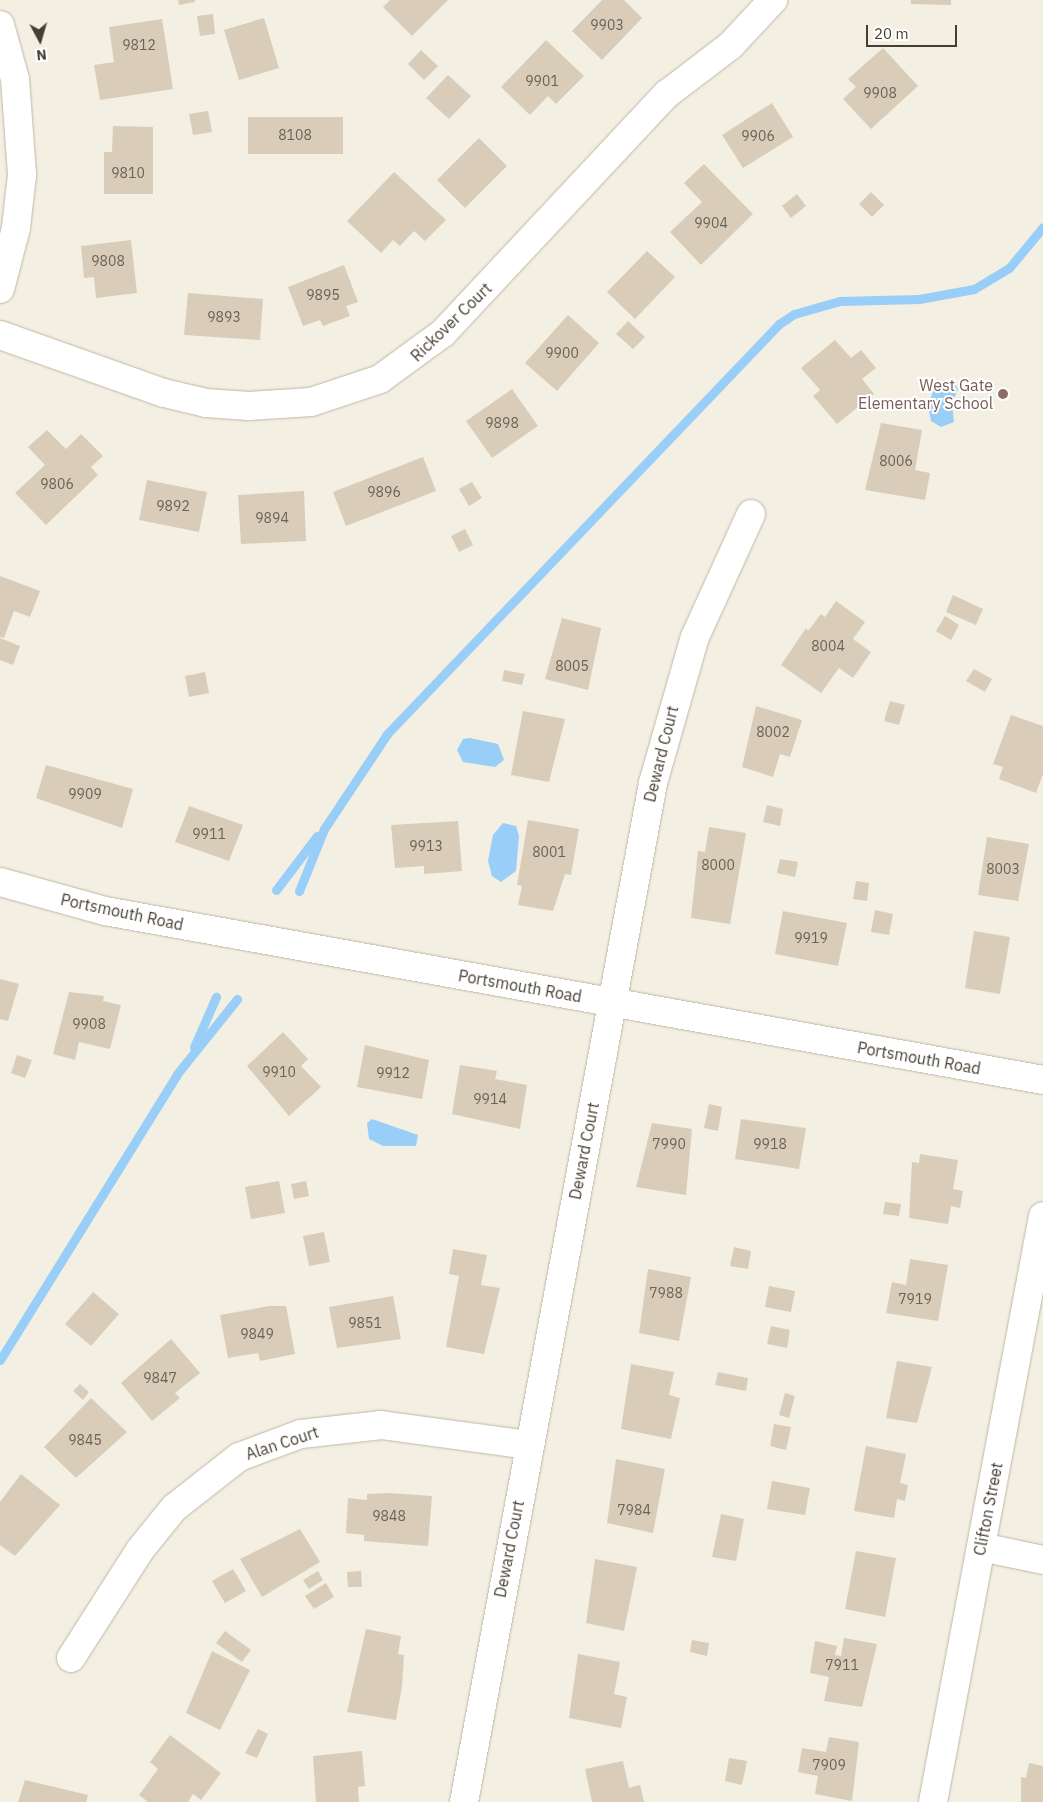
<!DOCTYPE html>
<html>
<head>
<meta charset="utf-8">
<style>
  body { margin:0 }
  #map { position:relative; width:1043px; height:1802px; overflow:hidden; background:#f3efe3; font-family:"IBM Plex Sans",sans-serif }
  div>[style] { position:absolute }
  .water>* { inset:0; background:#98cef7 }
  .stream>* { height:9px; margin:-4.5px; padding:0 4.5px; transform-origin:4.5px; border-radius:4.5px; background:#98cef7 }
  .building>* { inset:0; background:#d9cdba }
  .roads { filter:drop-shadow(0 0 1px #c0b7a5) drop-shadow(0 0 1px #c0b7a5) }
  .minor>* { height:28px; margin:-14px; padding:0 14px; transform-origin:14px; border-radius:14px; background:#fff }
  .dots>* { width:14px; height:14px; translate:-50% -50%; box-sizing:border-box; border:2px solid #fff; border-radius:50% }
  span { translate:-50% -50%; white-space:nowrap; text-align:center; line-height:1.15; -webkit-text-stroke:4px #fff; paint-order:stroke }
  .number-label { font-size:14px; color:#6b6255 }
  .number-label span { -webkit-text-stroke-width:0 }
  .street-label { font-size:16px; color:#463e33 }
  .education-label { font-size:16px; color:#785e54 }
  .right { translate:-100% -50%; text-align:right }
  .north { position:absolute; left:15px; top:15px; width:50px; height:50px; -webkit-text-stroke:4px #fff; paint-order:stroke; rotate:174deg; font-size:14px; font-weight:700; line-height:20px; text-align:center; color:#463e33 }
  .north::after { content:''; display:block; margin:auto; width:18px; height:22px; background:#463e33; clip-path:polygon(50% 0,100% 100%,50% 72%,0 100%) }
  .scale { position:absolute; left:866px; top:25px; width:91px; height:22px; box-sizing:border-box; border:2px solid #463e33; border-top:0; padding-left:6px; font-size:15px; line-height:18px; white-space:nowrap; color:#463e33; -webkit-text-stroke:4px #fff; paint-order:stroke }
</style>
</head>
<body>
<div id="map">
  <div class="water">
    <i style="clip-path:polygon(944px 380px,953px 381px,958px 389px,952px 404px,954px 422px,941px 427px,931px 421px,928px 406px,934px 388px)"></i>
    <i style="clip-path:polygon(470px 738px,498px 744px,504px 760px,495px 767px,463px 762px,457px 750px,463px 739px)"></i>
    <i style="clip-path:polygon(503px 823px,516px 826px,519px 836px,516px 871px,501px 882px,492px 876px,488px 861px,493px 835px)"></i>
    <i style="clip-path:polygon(372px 1119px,418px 1135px,416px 1146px,383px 1146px,369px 1139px,367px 1123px)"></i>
  </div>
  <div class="stream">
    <i style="left:276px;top:890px;width:68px;rotate:-52.8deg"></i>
    <i style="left:299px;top:891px;width:67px;rotate:-68deg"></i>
    <i style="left:324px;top:829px;width:114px;rotate:-56.4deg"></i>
    <i style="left:387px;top:734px;width:567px;rotate:-46.29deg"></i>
    <i style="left:779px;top:324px;width:18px;rotate:-34deg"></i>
    <i style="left:794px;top:314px;width:48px;rotate:-15.8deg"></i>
    <i style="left:840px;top:301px;width:79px;rotate:-1.5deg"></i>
    <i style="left:919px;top:299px;width:56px;rotate:-10.3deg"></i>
    <i style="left:974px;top:289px;width:41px;rotate:-31deg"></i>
    <i style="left:1009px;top:268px;width:53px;rotate:-50.3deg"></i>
    <i style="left:194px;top:1047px;width:55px;rotate:-66.3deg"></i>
    <i style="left:0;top:1360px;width:336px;rotate:-58.2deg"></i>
    <i style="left:177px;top:1074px;width:96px;rotate:-51.3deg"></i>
  </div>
  <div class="building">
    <i style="clip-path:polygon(178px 0,195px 0,195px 2px,179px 5px)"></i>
    <i style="clip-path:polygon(390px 0,448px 0,412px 36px,383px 7px)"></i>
    <i style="clip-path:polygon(602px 0,624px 0,642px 18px,602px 60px,572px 31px)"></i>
    <i style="clip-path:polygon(911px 0,951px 0,951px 5px,911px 4px)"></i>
    <i style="clip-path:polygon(213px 14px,215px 34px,200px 36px,197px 16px)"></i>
    <i style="clip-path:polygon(264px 18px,279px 68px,239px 80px,224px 30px)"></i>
    <i style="clip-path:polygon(162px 19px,173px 89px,100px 100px,94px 65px,114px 62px,109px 27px)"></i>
    <i style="clip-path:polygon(546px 40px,584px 76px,556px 104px,548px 96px,530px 115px,501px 87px)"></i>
    <i style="clip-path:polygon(883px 48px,918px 86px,871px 129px,843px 99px,856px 87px,848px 79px)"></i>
    <i style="clip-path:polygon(421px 50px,438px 66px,424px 80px,408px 64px)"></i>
    <i style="clip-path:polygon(448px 75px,471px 96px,449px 119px,426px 98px)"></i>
    <i style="clip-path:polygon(772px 103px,793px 137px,743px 168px,722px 135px)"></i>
    <i style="clip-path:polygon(208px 111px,212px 132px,193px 135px,189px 114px)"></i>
    <i style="clip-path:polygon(248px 117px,343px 117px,343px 154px,248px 154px)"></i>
    <i style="clip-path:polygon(113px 126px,153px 127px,153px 194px,104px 194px,104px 152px,112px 152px)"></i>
    <i style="clip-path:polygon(479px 138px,507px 166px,465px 208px,437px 180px)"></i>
    <i style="clip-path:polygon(704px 164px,753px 214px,701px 265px,670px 232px,702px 202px,684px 183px)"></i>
    <i style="clip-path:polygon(394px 172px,446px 220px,425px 241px,414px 231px,400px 246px,393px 240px,381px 253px,347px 221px)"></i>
    <i style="clip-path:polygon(871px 192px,884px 205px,872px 217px,859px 204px)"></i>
    <i style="clip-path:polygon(797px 194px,806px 206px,791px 218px,782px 206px)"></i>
    <i style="clip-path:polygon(131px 240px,137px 293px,96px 298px,94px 277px,84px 278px,81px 246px)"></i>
    <i style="clip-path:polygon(647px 251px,675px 277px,635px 319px,607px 292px)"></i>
    <i style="clip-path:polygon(344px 265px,358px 302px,346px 306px,350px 316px,323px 326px,320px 320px,303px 326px,288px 287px)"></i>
    <i style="clip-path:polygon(188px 293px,263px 299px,260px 340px,184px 335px)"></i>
    <i style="clip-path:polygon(568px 315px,599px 343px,557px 391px,525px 363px)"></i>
    <i style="clip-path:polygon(628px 321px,645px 337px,633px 349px,616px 334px)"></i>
    <i style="clip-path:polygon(835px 340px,851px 358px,861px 350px,876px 368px,862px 379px,874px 394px,837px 424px,813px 396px,820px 390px,801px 368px)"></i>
    <i style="clip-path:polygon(512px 389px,538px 426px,492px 458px,466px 421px)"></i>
    <i style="clip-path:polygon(881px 423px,922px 430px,915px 470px,930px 473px,925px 500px,865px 490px)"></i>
    <i style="clip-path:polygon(47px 430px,66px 449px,81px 434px,103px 456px,91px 467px,98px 475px,46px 525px,15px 493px,45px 465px,28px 447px)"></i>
    <i style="clip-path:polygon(423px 457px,436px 491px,346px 526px,333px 492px)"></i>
    <i style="clip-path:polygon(147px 480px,207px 492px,199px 532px,139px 520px)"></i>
    <i style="clip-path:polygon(472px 482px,482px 498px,469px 506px,459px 489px)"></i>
    <i style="clip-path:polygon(304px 491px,306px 541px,241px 544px,238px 495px)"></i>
    <i style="clip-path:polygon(465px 529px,473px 545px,459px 552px,451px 536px)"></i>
    <i style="clip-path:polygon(0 576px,40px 591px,30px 617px,14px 611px,4px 638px,0 637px)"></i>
    <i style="clip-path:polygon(953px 595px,983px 609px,976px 625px,946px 612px)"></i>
    <i style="clip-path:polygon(836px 601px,865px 622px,853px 639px,871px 652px,853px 678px,839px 668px,821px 693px,781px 665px,806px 628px,808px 631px,821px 614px,825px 617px)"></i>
    <i style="clip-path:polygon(945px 616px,959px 625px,951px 640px,936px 631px)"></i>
    <i style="clip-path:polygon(562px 618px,601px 628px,588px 690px,545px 679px)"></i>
    <i style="clip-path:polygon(0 638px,20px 646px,13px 665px,0 660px)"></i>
    <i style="clip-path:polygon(974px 669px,992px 679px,985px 692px,966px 681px)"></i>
    <i style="clip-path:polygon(504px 670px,525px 674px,522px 685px,502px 681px)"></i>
    <i style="clip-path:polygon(205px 672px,209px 693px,189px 697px,185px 676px)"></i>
    <i style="clip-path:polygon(890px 701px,905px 705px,899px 725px,884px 721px)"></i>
    <i style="clip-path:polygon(756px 706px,802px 720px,790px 757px,780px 754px,773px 777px,742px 767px)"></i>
    <i style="clip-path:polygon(523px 711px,565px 719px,549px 782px,511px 775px)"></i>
    <i style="clip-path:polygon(1011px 715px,1043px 726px,1043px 774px,1036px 793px,999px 779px,1003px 767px,993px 764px)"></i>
    <i style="clip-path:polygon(46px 765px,133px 789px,122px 828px,36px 798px)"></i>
    <i style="clip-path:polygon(767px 805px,783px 809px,780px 826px,763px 822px)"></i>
    <i style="clip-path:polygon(189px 806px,243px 825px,229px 861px,175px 842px)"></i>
    <i style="clip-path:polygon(528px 820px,579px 829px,571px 875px,565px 874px,553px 911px,518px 905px,522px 886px,517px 885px)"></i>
    <i style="clip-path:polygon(458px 821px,462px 871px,424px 874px,424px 866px,395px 868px,391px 825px)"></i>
    <i style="clip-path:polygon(709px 827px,746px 833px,730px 924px,691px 918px,698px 851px,705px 852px)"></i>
    <i style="clip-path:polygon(987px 837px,1029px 844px,1018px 901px,978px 895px)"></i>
    <i style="clip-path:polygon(780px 859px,798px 862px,795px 877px,777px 873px)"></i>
    <i style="clip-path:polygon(856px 881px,869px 883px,867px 901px,853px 899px)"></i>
    <i style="clip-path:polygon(875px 910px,893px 914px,889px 935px,871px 932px)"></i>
    <i style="clip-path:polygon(783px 911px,847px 923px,838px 966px,775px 954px)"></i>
    <i style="clip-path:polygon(974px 931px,1010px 937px,1000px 994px,965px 988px)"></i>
    <i style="clip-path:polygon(0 979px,19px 984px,8px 1021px,0 1019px)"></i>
    <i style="clip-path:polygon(69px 992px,104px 996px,103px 1001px,121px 1005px,110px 1049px,79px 1042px,75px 1060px,53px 1054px)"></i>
    <i style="clip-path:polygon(283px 1032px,308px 1059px,301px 1066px,321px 1087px,289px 1116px,247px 1066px)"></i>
    <i style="clip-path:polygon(365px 1045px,429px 1060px,422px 1099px,357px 1087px)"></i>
    <i style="clip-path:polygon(17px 1055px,32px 1060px,25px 1078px,11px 1073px)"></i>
    <i style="clip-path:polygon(460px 1065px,497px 1071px,495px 1079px,527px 1085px,520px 1129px,452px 1114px)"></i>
    <i style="clip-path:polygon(709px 1104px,722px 1107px,718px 1131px,704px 1128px)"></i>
    <i style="clip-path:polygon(741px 1119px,806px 1128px,799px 1169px,735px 1159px)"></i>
    <i style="clip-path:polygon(652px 1123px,692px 1129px,686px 1195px,636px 1187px)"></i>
    <i style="clip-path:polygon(920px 1154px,958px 1160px,953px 1189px,963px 1191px,960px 1208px,951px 1206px,948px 1224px,909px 1218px,912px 1162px,919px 1163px)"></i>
    <i style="clip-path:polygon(279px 1181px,285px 1213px,251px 1219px,245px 1187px)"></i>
    <i style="clip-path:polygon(306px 1181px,309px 1196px,294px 1199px,291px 1184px)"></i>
    <i style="clip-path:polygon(885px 1202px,901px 1204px,899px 1216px,883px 1214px)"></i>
    <i style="clip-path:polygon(324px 1232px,330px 1262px,309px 1266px,303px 1236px)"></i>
    <i style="clip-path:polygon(734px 1247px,751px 1251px,748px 1269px,730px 1266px)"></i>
    <i style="clip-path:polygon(453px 1249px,487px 1255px,481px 1285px,500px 1288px,484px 1354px,446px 1347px,459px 1276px,449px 1274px)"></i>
    <i style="clip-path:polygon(910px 1259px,948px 1265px,938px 1321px,886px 1313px,892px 1282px,906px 1285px)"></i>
    <i style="clip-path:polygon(648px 1269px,691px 1277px,679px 1341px,639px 1333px)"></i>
    <i style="clip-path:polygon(769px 1286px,795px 1291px,791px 1312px,765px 1307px)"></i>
    <i style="clip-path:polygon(93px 1292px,119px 1314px,91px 1346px,65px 1324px)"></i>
    <i style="clip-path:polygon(393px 1296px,401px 1339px,337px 1348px,329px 1307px)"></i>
    <i style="clip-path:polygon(269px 1306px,286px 1306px,295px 1354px,260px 1361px,258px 1353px,228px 1358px,220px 1315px)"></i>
    <i style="clip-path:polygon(771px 1326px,790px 1330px,787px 1348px,767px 1344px)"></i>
    <i style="clip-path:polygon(171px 1339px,200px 1373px,175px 1393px,180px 1398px,152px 1421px,121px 1383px)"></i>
    <i style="clip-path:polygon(897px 1361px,932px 1367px,917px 1423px,886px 1418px)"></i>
    <i style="clip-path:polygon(631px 1364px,674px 1372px,669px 1395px,680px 1398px,671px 1439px,621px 1429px)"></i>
    <i style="clip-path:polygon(718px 1372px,748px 1378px,746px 1391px,715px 1385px)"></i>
    <i style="clip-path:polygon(80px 1384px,89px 1392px,83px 1400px,73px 1391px)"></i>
    <i style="clip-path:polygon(785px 1393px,795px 1396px,789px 1418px,779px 1415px)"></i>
    <i style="clip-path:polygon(91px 1398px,127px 1432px,76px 1478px,44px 1447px)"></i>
    <i style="clip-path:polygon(774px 1424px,791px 1427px,786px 1450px,770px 1446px)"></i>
    <i style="clip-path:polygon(866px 1446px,906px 1454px,900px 1483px,908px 1485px,905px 1501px,897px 1499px,894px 1518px,854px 1511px)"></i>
    <i style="clip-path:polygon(616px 1459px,665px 1469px,653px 1533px,607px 1523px)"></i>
    <i style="clip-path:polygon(21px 1474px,60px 1505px,15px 1556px,0 1545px,0 1502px)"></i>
    <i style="clip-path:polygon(772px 1481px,810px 1488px,805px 1515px,767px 1509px)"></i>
    <i style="clip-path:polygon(388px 1493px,432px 1496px,428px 1546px,364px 1541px,364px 1535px,346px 1533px,348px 1498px,367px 1500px,367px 1494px)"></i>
    <i style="clip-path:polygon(721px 1514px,744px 1519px,736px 1561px,712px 1557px)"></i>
    <i style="clip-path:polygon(300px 1529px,320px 1562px,262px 1597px,240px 1559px)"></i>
    <i style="clip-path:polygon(856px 1551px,896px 1558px,885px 1617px,845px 1609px)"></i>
    <i style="clip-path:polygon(595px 1559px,637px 1567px,624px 1631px,586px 1623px)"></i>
    <i style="clip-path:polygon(233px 1569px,246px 1591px,225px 1603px,212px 1581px)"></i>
    <i style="clip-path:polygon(318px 1571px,323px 1580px,309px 1589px,303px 1580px)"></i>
    <i style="clip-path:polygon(361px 1571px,362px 1587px,348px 1587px,347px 1572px)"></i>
    <i style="clip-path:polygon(326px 1583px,334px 1597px,314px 1609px,305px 1596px)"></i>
    <i style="clip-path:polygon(366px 1629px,401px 1636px,398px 1654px,404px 1655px,402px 1686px,396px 1720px,347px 1712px)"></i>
    <i style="clip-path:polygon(225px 1631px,251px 1650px,242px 1662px,216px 1643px)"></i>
    <i style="clip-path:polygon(844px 1638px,877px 1644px,862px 1707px,824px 1701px,829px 1677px,810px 1673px,815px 1641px,837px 1646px,835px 1655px,841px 1656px)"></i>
    <i style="clip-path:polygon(692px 1640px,709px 1643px,707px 1656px,690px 1652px)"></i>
    <i style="clip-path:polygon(212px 1651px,250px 1670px,220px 1730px,186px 1713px)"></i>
    <i style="clip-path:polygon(578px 1654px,620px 1662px,614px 1694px,627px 1697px,621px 1728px,569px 1718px)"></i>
    <i style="clip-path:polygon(258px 1729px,268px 1734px,257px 1758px,245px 1753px)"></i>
    <i style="clip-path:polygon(170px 1735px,221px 1773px,201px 1800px,193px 1794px,188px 1802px,148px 1802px,139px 1795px,158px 1769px,150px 1762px)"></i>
    <i style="clip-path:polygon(829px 1737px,859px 1742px,852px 1801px,815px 1794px,818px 1776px,798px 1772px,802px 1748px,826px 1752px)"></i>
    <i style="clip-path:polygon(362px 1751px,365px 1786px,358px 1787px,359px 1802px,316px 1802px,313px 1756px)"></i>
    <i style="clip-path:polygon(729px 1758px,747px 1761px,742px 1785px,725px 1781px)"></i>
    <i style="clip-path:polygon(623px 1761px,629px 1788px,640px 1785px,644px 1802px,592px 1802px,585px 1769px)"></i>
    <i style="clip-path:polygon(1029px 1763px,1043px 1766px,1043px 1802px,1021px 1802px,1021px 1777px,1026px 1778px)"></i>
    <i style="clip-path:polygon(25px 1780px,88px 1795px,86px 1802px,18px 1802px)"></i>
  </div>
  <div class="roads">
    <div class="minor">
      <i style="left:0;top:25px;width:56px;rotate:74.5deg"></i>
      <i style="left:15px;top:79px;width:96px;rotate:85.8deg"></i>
      <i style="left:22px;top:175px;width:53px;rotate:96.5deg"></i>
      <i style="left:16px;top:228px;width:63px;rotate:104.7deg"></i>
      <i style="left:0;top:335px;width:174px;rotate:19.5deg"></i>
      <i style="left:164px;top:393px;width:43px;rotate:13.4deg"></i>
      <i style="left:206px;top:403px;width:43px;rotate:4deg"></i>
      <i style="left:249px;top:406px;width:62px;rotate:-3.7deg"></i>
      <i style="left:311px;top:402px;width:73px;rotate:-18.4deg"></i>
      <i style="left:380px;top:379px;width:78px;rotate:-36.1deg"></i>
      <i style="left:443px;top:333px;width:328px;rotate:-46.9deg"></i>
      <i style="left:667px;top:94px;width:81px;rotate:-37.4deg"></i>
      <i style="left:731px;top:45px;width:62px;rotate:-47deg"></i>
      <i style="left:0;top:882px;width:109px;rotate:15.4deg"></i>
      <i style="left:105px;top:911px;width:953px;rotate:10.21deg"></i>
      <i style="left:981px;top:1547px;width:63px;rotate:11.8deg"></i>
      <i style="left:71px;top:1658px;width:128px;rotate:-57.4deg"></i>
      <i style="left:140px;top:1550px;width:54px;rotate:-51deg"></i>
      <i style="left:174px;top:1508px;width:83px;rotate:-38.1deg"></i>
      <i style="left:239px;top:1457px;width:66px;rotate:-20.4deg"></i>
      <i style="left:301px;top:1434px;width:81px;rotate:-6.4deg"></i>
      <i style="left:381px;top:1425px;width:148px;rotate:7.7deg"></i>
      <i style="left:464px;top:1802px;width:1036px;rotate:-79.49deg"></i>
      <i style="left:653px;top:783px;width:152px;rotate:-74deg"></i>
      <i style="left:695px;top:637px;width:135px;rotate:-65.5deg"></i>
      <i style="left:933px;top:1802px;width:596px;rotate:-79.37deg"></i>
    </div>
  </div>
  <div class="dots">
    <i style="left:1003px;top:394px;background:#8d6e63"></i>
  </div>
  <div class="number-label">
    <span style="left:607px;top:25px">9903</span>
    <span style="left:139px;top:45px">9812</span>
    <span style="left:542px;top:81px">9901</span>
    <span style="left:880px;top:93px">9908</span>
    <span style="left:295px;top:135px">8108</span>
    <span style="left:758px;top:136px">9906</span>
    <span style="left:128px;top:173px">9810</span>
    <span style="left:711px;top:223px">9904</span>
    <span style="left:108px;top:261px">9808</span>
    <span style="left:323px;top:295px">9895</span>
    <span style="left:224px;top:317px">9893</span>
    <span style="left:562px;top:353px">9900</span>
    <span style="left:502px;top:423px">9898</span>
    <span style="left:896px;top:461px">8006</span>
    <span style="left:57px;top:484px">9806</span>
    <span style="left:384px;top:492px">9896</span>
    <span style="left:173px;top:506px">9892</span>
    <span style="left:272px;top:518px">9894</span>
    <span style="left:828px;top:646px">8004</span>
    <span style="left:572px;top:666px">8005</span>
    <span style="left:773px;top:732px">8002</span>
    <span style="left:85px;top:794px">9909</span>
    <span style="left:209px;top:834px">9911</span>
    <span style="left:426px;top:846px">9913</span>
    <span style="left:549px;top:852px">8001</span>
    <span style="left:718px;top:865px">8000</span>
    <span style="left:1003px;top:869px">8003</span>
    <span style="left:811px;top:938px">9919</span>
    <span style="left:89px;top:1024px">9908</span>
    <span style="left:279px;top:1072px">9910</span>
    <span style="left:393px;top:1073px">9912</span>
    <span style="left:490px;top:1099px">9914</span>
    <span style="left:669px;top:1144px">7990</span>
    <span style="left:770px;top:1144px">9918</span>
    <span style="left:666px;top:1293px">7988</span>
    <span style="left:915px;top:1299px">7919</span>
    <span style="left:365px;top:1323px">9851</span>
    <span style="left:257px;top:1334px">9849</span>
    <span style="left:160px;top:1378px">9847</span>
    <span style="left:85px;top:1440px">9845</span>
    <span style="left:634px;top:1510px">7984</span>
    <span style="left:389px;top:1516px">9848</span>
    <span style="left:842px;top:1665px">7911</span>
    <span style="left:829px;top:1765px">7909</span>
  </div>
  <div class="street-label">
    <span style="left:451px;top:322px;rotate:-44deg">Rickover Court</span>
    <span style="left:661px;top:754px;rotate:-76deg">Deward Court</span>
    <span style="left:122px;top:912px;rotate:12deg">Portsmouth Road</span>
    <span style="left:520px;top:986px;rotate:10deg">Portsmouth Road</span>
    <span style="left:919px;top:1058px;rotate:10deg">Portsmouth Road</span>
    <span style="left:584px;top:1151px;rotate:-79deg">Deward Court</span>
    <span style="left:282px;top:1443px;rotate:-18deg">Alan Court</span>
    <span style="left:988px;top:1509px;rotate:-79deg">Clifton Street</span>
    <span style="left:509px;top:1549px;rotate:-79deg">Deward Court</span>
  </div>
  <div class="education-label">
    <span class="right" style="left:993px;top:394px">West Gate<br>Elementary School</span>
  </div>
  <div class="north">N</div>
  <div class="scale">20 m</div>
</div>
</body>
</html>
